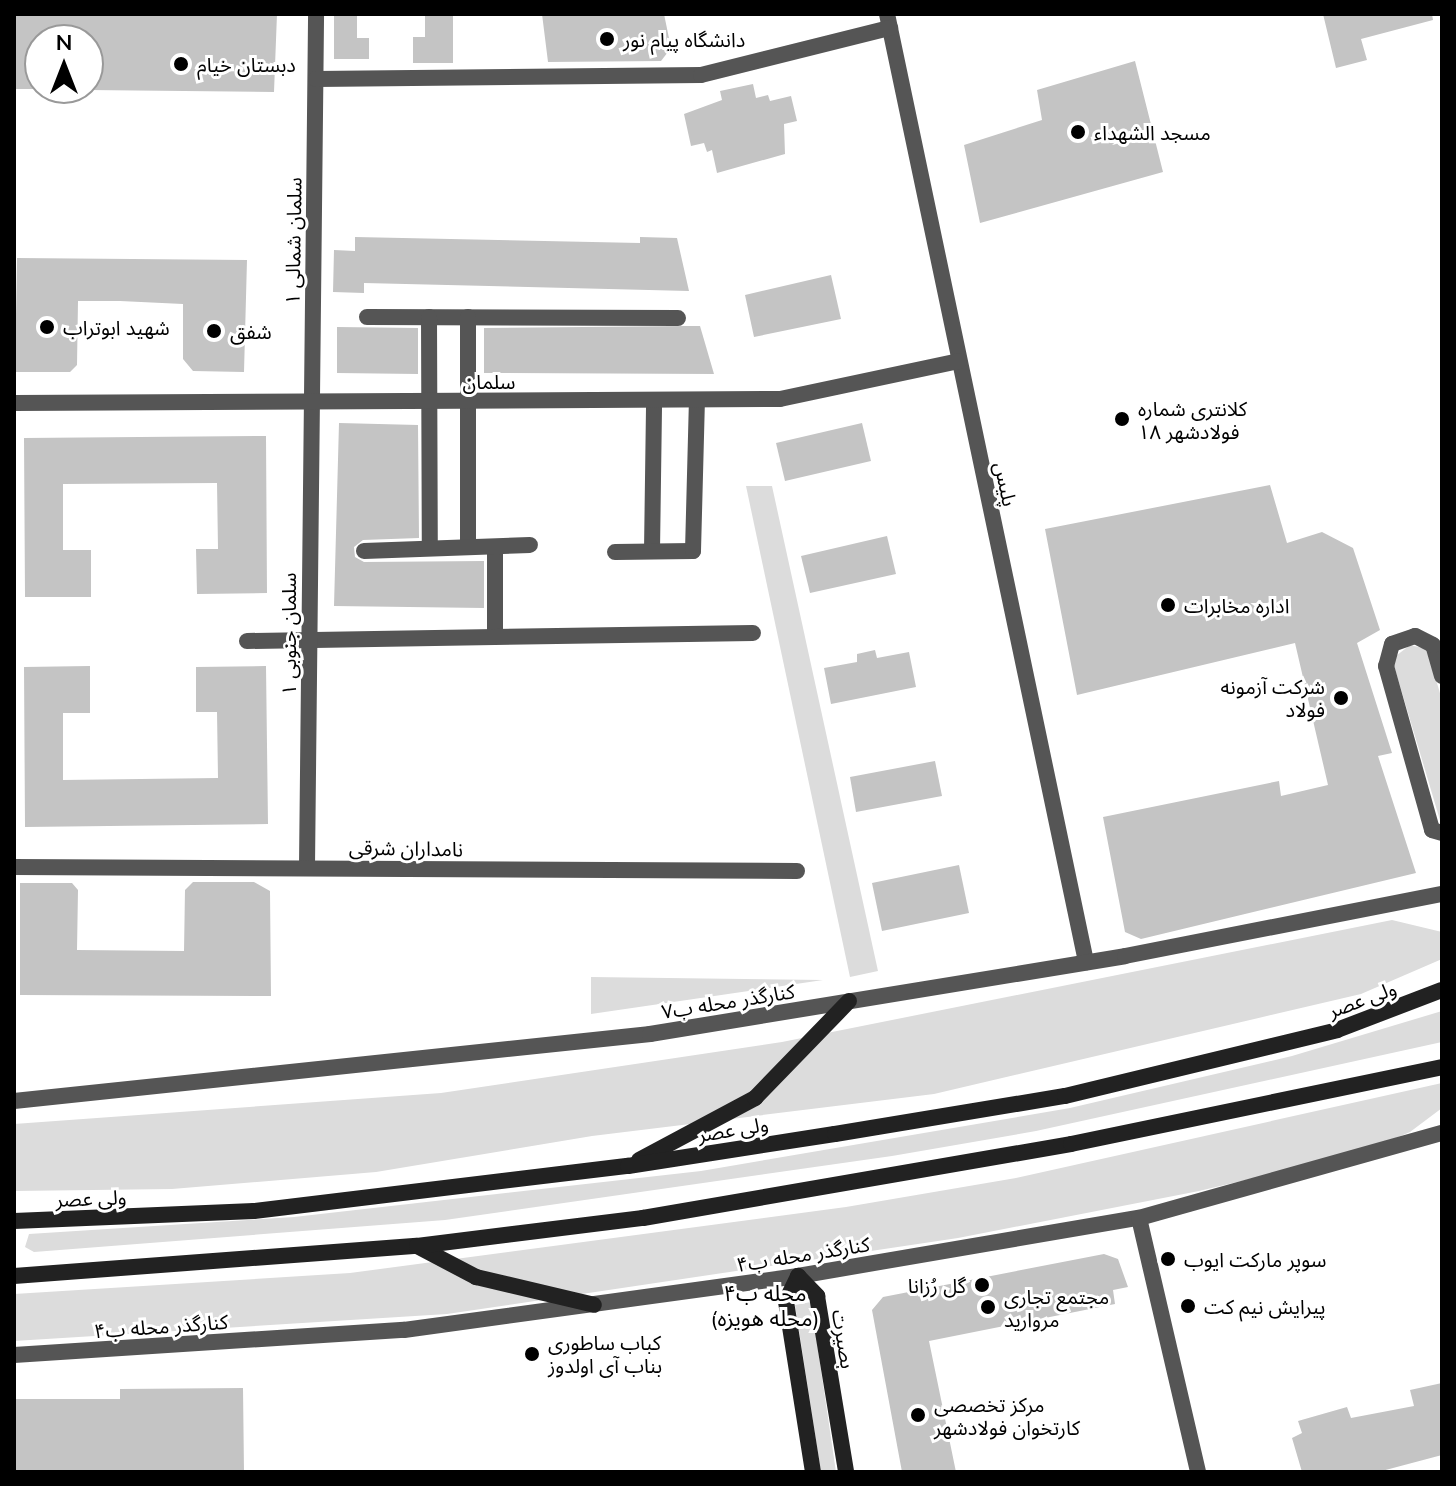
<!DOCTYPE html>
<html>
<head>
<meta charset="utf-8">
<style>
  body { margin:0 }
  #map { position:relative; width:1456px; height:1486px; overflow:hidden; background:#fff; font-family:Mulish,"Noto Sans Arabic",sans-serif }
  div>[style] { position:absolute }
  .green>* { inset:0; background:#dcdcdc }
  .building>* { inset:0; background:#c4c4c4 }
  .minor>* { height:16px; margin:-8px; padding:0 8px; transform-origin:8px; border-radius:8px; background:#555 }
  .tertiary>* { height:16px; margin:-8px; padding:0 8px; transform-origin:8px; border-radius:8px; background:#555 }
  .secondary>* { height:16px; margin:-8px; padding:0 8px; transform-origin:8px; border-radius:8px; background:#222 }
  .dots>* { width:22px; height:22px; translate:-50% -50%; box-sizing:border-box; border:4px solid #fff; border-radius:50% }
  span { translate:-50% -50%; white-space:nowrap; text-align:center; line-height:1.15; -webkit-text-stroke:6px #fff; paint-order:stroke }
  .poi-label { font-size:20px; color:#000 }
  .left { translate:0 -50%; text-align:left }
  .right { translate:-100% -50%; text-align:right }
  .street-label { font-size:20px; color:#000 }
  .neighbourhood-label { font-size:22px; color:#000 }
  .frame { position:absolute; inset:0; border:16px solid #000; pointer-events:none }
  .north { position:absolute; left:24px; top:24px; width:80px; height:80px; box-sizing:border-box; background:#fff; border:2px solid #999; border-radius:50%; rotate:0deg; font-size:22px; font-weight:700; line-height:32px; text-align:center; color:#000 }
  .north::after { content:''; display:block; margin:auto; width:28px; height:36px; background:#000; clip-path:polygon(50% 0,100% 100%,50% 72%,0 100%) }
</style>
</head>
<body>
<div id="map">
  <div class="green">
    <i style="clip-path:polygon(746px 486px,772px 486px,878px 971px,850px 977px)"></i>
    <i style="clip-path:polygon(1410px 645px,1427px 649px,1442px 700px,1442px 827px,1392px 659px)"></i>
    <i style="clip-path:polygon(1392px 920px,1442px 932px,1442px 959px,1361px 994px,934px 1094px,592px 1136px,376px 1172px,172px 1189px,14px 1191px,14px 1124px,441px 1093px,782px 1042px)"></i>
    <i style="clip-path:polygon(591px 977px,823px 980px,591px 1014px)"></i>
    <i style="clip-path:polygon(1442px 1011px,1442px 1042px,1036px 1131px,892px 1156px,445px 1220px,34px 1252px,25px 1247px,29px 1234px,294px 1217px,701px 1171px,1070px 1108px,1292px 1056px)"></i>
    <i style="clip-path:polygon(1442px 1083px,1442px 1108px,1410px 1132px,1363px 1152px,1199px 1191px,958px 1238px,447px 1314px,14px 1341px,14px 1294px,350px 1273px,846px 1207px,1016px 1178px)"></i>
    <i style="clip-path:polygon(811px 1302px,836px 1472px,821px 1472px,795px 1305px)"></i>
  </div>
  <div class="building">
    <i style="clip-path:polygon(14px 14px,277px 14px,274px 92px,88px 90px,88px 40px,40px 40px,40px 89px,14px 89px)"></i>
    <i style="clip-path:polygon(334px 14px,357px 14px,357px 38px,369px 38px,369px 59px,334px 59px)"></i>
    <i style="clip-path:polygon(425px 14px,453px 14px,453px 63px,413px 63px,413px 37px,425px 37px)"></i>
    <i style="clip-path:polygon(542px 14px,664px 14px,671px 48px,661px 61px,548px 62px)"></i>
    <i style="clip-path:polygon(1323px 14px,1432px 14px,1433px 20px,1361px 39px,1367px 60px,1336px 68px)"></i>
    <i style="clip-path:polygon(1135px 61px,1163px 172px,980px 223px,964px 145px,1042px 120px,1037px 90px)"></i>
    <i style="clip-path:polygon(753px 84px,756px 98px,768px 95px,770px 101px,791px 96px,797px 121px,784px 124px,785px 154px,717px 173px,712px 150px,707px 152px,704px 143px,691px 146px,684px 114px,722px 100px,720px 91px)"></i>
    <i style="clip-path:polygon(355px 237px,640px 243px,640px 237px,677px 238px,689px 291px,364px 283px,364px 293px,333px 292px,334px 250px,355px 251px)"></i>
    <i style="clip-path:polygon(17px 258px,247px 260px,244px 372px,193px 371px,183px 359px,183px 304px,120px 301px,78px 301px,77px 365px,70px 372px,15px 372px)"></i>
    <i style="clip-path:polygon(831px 275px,841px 319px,754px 337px,745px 295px)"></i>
    <i style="clip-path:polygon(685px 326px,700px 326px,714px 374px,484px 373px,484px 328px)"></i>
    <i style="clip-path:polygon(337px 327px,418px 328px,418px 374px,337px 373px)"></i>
    <i style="clip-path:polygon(339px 423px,418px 425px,419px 538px,363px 540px,354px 547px,355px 557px,364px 562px,484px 561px,484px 608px,334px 606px)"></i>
    <i style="clip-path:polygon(862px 423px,871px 461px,785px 481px,776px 443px)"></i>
    <i style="clip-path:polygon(266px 436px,267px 593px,197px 594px,196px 549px,218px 549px,217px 483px,63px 484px,63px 550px,91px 550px,91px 597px,25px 597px,24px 438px)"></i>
    <i style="clip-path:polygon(1270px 485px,1287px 543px,1322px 532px,1353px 548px,1380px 630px,1357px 643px,1392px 753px,1378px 756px,1416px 873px,1141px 939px,1125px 932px,1103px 817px,1279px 781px,1281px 796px,1328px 785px,1295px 643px,1077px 695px,1045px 529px)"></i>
    <i style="clip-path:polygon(887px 536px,896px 574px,810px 593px,801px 556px)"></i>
    <i style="clip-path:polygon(875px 650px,877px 658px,909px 652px,916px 687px,831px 704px,824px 668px,857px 662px,857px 654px)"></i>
    <i style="clip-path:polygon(90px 666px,90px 713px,63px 713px,63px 780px,218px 778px,217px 712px,196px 712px,196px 667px,266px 666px,268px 824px,25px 827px,24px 667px)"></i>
    <i style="clip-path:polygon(935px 761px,942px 796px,856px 812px,850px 777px)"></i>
    <i style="clip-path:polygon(959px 865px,969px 913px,882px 931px,872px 883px)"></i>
    <i style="clip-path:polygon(193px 882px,254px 882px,270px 891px,271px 996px,20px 995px,20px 883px,72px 883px,78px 890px,77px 950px,184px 951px,185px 890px)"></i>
    <i style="clip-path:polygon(1104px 1254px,1118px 1259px,1128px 1287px,1113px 1290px,1115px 1304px,929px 1341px,956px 1472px,902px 1472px,872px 1310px,883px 1297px)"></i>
    <i style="clip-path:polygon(1442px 1383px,1442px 1455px,1378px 1472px,1302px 1472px,1292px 1438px,1302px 1433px,1298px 1421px,1347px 1407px,1351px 1418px,1414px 1406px,1410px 1390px)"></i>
    <i style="clip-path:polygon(243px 1388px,244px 1472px,14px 1472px,14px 1399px,120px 1399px,120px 1389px)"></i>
  </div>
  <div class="minor">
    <i style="left:367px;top:317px;width:311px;rotate:0.2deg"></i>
    <i style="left:429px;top:317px;width:231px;rotate:89.8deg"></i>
    <i style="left:468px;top:317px;width:229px;rotate:90deg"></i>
    <i style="left:495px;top:547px;width:86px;rotate:90deg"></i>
    <i style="left:364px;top:551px;width:166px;rotate:-2.1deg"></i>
    <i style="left:652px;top:551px;width:151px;rotate:-89.2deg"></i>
    <i style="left:615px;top:552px;width:78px;rotate:-0.7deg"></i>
    <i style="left:693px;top:551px;width:151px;rotate:-88.5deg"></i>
    <i style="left:247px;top:641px;width:506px;rotate:-0.91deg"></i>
    <i style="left:1442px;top:676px;width:32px;rotate:-106deg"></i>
    <i style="left:1433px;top:645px;width:20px;rotate:-153deg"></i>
    <i style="left:1415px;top:636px;width:24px;rotate:161deg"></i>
    <i style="left:1392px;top:644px;width:23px;rotate:105deg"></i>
    <i style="left:1386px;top:666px;width:170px;rotate:74.3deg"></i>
    <i style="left:1432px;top:830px;width:10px;rotate:17deg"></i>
    <i style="left:307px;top:866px;width:852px;rotate:-89.39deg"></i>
    <i style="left:14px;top:867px;width:783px;rotate:0.29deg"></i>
  </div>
  <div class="tertiary">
    <i style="left:887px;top:14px;width:969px;rotate:78.14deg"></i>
    <i style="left:316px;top:79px;width:385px;rotate:-0.6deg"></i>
    <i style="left:701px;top:75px;width:195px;rotate:-14deg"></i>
    <i style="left:14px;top:403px;width:766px;rotate:-0.3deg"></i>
    <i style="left:780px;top:399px;width:183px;rotate:-12deg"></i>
    <i style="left:14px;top:1101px;width:640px;rotate:-6.01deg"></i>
    <i style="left:650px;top:1034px;width:481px;rotate:-9.3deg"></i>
    <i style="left:1125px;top:956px;width:323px;rotate:-11.1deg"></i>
    <i style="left:1139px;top:1218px;width:261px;rotate:76.9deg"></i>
    <i style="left:14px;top:1355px;width:391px;rotate:-3.7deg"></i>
    <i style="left:404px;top:1330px;width:398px;rotate:-7.8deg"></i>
    <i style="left:798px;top:1276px;width:346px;rotate:-9.7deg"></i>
    <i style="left:1139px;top:1218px;width:315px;rotate:-15.7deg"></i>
  </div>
  <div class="secondary">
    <i style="left:639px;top:1160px;width:132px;rotate:-28.1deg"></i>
    <i style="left:755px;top:1098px;width:135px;rotate:-45.9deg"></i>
    <i style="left:14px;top:1221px;width:240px;rotate:-2.4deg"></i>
    <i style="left:254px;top:1211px;width:377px;rotate:-6.9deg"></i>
    <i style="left:628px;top:1166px;width:209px;rotate:-8.8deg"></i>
    <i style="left:835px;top:1134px;width:233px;rotate:-9.4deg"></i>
    <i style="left:1065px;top:1096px;width:280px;rotate:-13.6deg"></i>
    <i style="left:1337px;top:1030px;width:112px;rotate:-20.9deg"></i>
    <i style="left:417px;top:1246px;width:67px;rotate:27.7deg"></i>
    <i style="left:476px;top:1277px;width:121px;rotate:13.3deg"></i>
    <i style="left:14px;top:1276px;width:404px;rotate:-4.3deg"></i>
    <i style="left:417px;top:1246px;width:228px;rotate:-7.1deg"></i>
    <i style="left:643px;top:1218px;width:434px;rotate:-9.8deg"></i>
    <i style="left:1071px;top:1144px;width:379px;rotate:-11.7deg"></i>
    <i style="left:813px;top:1472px;width:173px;rotate:-99deg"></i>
    <i style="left:786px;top:1301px;width:28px;rotate:-64deg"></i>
    <i style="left:798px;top:1276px;width:28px;rotate:46deg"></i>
    <i style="left:817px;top:1296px;width:178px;rotate:80.6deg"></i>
  </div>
  <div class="dots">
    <i style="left:607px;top:39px;background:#000"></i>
    <i style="left:181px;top:64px;background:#000"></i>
    <i style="left:1078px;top:132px;background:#000"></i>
    <i style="left:47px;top:327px;background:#000"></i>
    <i style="left:214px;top:331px;background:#000"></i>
    <i style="left:1122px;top:419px;background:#000"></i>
    <i style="left:1168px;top:605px;background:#000"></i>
    <i style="left:1341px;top:698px;background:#000"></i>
    <i style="left:1168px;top:1259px;background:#000"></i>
    <i style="left:982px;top:1285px;background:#000"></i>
    <i style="left:1188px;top:1306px;background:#000"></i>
    <i style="left:988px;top:1307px;background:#000"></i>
    <i style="left:532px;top:1354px;background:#000"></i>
    <i style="left:918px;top:1415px;background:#000"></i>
  </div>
  <div class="poi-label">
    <span class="left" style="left:623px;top:39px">دانشگاه پیام نور</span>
    <span class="left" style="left:197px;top:64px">دبستان خیام</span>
    <span class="left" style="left:1094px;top:132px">مسجد الشهداء</span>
    <span class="left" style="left:63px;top:327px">شهید ابوتراب</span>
    <span class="left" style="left:230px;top:331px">شفق</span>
    <span class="left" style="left:1138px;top:420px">کلانتری شماره<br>۱۸ فولادشهر</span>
    <span class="left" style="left:1184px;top:605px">اداره مخابرات</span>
    <span class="right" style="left:1325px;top:698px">شرکت آزمونه<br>فولاد</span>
    <span class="left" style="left:1184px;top:1259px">سوپر مارکت ایوب</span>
    <span class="right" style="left:966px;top:1285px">گل رُزانا</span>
    <span class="left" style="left:1004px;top:1308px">مجتمع تجاری<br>مروارید</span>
    <span class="left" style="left:1204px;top:1306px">پیرایش نیم کت</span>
    <span class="left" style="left:548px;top:1354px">کباب ساطوری<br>بناب آی اولدوز</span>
    <span class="left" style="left:934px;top:1416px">مرکز تخصصی<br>کارتخوان فولادشهر</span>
  </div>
  <div class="street-label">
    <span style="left:293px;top:241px;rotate:-89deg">سلمان شمالی ۱</span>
    <span style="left:489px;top:381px">سلمان</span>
    <span style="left:1006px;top:484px;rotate:78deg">پلیس</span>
    <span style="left:288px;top:634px;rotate:-90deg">سلمان جنوبی ۱</span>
    <span style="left:406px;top:848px;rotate:1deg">نامداران شرقی</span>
    <span style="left:1362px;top:999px;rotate:-20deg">ولی عصر</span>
    <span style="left:728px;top:1001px;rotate:-9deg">کنارگذر محله ب۷</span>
    <span style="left:733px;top:1129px;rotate:-9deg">ولی عصر</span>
    <span style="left:91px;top:1198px;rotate:-2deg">ولی عصر</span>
    <span style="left:803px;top:1254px;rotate:-9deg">کنارگذر محله ب۴</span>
    <span style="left:161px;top:1326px;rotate:-4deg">کنارگذر محله ب۴</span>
    <span style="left:844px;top:1339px;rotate:81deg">بصیرت</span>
  </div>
  <div class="neighbourhood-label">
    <span style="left:765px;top:1306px">محله ب۴<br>(محله هویزه)</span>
  </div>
  <div class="frame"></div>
  <div class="north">N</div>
</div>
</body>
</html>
